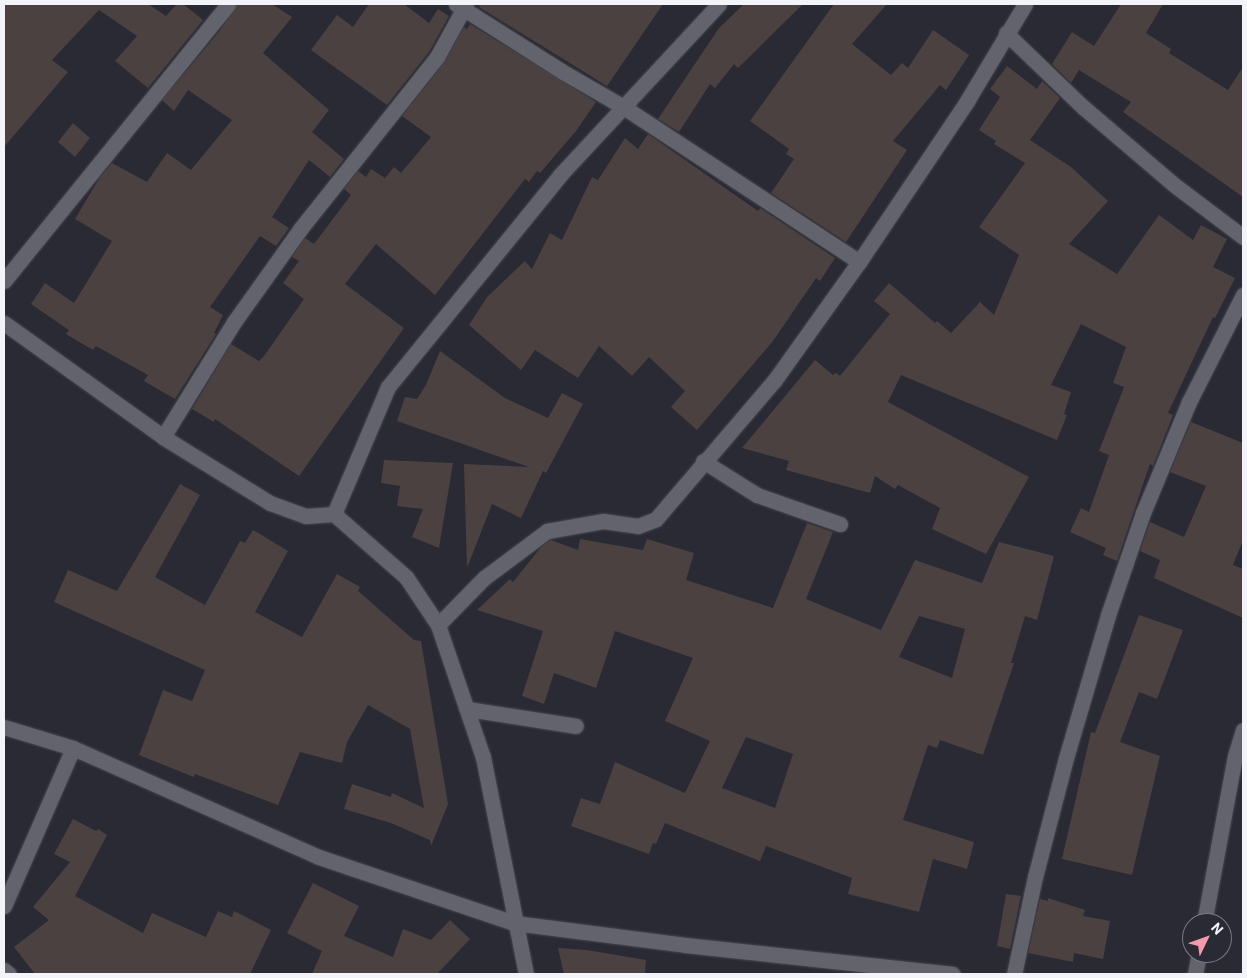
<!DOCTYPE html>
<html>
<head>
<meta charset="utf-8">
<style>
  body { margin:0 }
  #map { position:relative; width:1247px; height:978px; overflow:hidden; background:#292a33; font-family:Roboto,sans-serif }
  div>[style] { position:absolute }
  .building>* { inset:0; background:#4c4141 }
  .roads { filter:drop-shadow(0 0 1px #484950) drop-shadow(0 0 1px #484950) }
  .street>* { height:15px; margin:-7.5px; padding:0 7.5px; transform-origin:7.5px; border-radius:7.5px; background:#62636d }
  span { translate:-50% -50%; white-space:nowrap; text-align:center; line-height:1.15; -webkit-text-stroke:4.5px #292a33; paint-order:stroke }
  .frame { position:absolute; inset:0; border:5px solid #f3f4fa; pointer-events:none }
  .north { position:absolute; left:1182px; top:913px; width:50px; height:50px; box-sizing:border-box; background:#292a33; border:1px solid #7a7b83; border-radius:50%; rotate:48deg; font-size:14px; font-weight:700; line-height:20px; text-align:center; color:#f3f4fa }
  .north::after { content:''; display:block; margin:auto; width:18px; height:22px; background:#f39aac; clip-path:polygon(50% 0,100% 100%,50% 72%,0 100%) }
</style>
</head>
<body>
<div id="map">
  <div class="building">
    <i style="clip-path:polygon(4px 4px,148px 4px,166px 16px,177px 4px,183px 4px,203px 20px,148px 88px,115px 61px,137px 36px,99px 10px,52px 60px,68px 72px,4px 147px)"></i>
    <i style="clip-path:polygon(238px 4px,272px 4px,292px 17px,263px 53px,329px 110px,312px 132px,344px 159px,330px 177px,309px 160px,272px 217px,289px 228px,276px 246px,260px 236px,210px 307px,223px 315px,214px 333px,216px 334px,175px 399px,144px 381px,148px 375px,96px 346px,93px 350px,66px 334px,69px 330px,31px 304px,45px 283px,74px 303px,112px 241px,75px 219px,100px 177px,112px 163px,147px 182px,167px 153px,191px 170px,232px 120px,188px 90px,174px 111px,162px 100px,218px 33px)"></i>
    <i style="clip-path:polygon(369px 4px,404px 4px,429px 23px,438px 9px,449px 16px,429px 52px,387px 105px,311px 50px,337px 15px,353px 27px)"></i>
    <i style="clip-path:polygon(480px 4px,663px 4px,607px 86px,479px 7px)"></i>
    <i style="clip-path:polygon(744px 4px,803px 4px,738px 68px,734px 64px,715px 88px,710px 84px,679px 132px,658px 119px,719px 28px)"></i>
    <i style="clip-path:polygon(834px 4px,887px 4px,852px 44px,891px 75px,902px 63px,908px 68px,933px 30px,969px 55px,946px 90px,940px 85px,893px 141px,907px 150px,846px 242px,771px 193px,794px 159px,786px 154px,789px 149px,750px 121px)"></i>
    <i style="clip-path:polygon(1121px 4px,1163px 4px,1146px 33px,1171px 49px,1169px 53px,1228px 90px,1243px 67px,1243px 197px,1123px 112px,1131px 102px,1079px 70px,1071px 83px,1052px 64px,1072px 32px,1094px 46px)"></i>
    <i style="clip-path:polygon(470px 24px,596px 102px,576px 131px,540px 173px,537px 171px,529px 182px,525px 179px,435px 295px,376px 244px,345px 284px,404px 328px,299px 476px,215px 419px,214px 422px,192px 409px,231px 344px,259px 361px,264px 356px,304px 299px,283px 283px,299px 261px,292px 257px,305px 238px,314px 244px,351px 195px,344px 189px,358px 171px,366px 177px,371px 169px,385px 178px,394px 167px,401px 173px,431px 137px,402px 116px,444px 63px,464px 27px,467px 29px)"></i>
    <i style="clip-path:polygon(1007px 66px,1037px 89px,1042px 81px,1060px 98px,1030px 140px,1071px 167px,1108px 201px,1069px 244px,1117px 274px,1159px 215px,1193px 240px,1201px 225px,1227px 239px,1213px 267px,1235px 278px,1215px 318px,1213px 317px,1168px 413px,1173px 415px,1153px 466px,1150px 464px,1117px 561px,1103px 555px,1106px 548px,1070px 532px,1081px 508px,1089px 512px,1109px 455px,1099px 451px,1124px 387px,1113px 383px,1126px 347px,1081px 324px,1051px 385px,1071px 392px,1064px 414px,1067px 415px,1057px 440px,901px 375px,888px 402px,1029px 477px,986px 554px,932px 529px,940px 508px,898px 485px,895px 489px,875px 476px,870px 493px,786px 470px,789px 461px,742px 448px,815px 360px,833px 375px,836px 373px,840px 376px,890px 314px,874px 301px,889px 283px,935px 323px,937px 321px,951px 333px,980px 302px,994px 315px,1019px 255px,979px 227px,1025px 163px,994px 144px,996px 141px,979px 130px,1000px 97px,990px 89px)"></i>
    <i style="clip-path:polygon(73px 123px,90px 138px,75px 157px,58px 142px)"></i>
    <i style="clip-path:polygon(648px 134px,758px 211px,760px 208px,835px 258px,820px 281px,816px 278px,773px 341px,697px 430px,671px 407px,685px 391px,649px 357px,632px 376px,599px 346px,578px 378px,535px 350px,521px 370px,469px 325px,487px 297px,525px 261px,532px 269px,550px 233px,562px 240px,592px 177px,598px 180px,625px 138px,638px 149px)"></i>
    <i style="clip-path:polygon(440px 351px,505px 398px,548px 418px,562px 393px,583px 404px,546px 473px,543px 471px,521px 518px,492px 504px,467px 568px,464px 464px,529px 467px,397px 421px,405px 397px,417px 399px,426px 385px)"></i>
    <i style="clip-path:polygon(1191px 422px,1243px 443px,1243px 540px,1233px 565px,1243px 569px,1243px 618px,1154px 578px,1160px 560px,1140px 551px,1150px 522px,1184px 537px,1206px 486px,1170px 472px)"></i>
    <i style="clip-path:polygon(384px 460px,453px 463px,439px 548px,412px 537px,423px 509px,397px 506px,400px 486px,381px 483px)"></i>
    <i style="clip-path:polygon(180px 484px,200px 495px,155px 577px,205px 605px,240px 541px,245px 543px,253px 530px,288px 551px,255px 612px,302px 637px,337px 574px,360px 587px,358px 591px,414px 640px,421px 641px,448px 804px,431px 846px,430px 840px,391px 823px,344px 809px,352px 784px,391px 797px,392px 793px,424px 808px,410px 729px,368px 705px,347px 742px,342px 763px,300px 752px,278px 805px,195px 774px,194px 777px,139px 755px,163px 690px,192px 701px,205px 670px,54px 602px,68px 570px,117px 591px)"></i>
    <i style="clip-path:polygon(evenodd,807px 523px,833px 532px,806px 599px,881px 630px,915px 560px,982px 583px,999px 542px,1054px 556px,1037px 620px,1025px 616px,1011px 663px,1014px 663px,983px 755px,940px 740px,937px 748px,928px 745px,903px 820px,974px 842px,967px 869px,933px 859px,919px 912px,848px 894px,852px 878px,766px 846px,760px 861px,665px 823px,656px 844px,653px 843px,649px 854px,571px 826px,581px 798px,600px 804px,615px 762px,685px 793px,710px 741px,665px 721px,693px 658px,615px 631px,596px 688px,554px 673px,544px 704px,522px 696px,543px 631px,477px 610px,510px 579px,513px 582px,541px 547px,551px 540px,578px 550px,580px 539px,643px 550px,647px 539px,694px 553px,686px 580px,773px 608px,807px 523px,919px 616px,965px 629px,952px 678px,899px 657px,919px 616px,807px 523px,746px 737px,793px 754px,775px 808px,722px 788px,746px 737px)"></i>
    <i style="clip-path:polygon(1139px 615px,1183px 630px,1157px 699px,1139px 692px,1120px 742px,1160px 756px,1132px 875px,1062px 859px,1091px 732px,1095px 733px)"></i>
    <i style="clip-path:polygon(73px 819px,96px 831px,98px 829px,107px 835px,75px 896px,143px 933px,152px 913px,206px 937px,218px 911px,232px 917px,234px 911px,271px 930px,250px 974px,35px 974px,14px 947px,49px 920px,33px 907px,70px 862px,54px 854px)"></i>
    <i style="clip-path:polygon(313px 883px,359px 906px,344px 936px,393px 957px,403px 929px,431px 940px,450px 920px,470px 939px,437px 974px,312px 974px,322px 951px,287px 933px)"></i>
    <i style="clip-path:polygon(1006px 894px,1021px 896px,1010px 949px,997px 946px)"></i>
    <i style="clip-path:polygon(1048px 898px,1085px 910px,1083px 916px,1110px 921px,1103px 959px,1074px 953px,1073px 962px,1028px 953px,1040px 899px,1048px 901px)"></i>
    <i style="clip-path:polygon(558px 948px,587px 950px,646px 960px,645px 974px,564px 974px)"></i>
  </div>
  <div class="roads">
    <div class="street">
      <i style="left:456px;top:4px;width:127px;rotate:32.4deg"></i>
      <i style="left:563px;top:72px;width:72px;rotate:30.1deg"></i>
      <i style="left:625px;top:108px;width:280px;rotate:33.3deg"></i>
      <i style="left:1006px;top:33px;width:107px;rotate:43.9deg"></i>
      <i style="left:1083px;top:107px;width:118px;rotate:40.5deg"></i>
      <i style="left:1173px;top:184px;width:88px;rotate:37.1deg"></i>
      <i style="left:4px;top:281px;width:356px;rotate:-51deg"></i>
      <i style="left:4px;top:323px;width:196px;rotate:35.6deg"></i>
      <i style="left:163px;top:437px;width:126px;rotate:31.7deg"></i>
      <i style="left:270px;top:503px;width:38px;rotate:20deg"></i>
      <i style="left:306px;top:516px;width:28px;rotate:-4deg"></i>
      <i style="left:334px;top:514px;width:96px;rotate:41.2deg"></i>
      <i style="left:406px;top:577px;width:58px;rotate:56.3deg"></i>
      <i style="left:438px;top:625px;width:139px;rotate:71.2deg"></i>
      <i style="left:483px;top:757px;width:221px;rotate:78.8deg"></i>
      <i style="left:163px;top:437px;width:135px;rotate:-58.3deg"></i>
      <i style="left:234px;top:322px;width:115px;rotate:-54.5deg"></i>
      <i style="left:301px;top:228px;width:218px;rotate:-51.5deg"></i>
      <i style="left:437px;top:57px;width:60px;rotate:-61.3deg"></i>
      <i style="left:703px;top:461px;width:64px;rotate:32.2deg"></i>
      <i style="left:757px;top:495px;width:88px;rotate:19.3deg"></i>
      <i style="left:334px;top:514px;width:138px;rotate:-67deg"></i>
      <i style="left:388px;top:387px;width:273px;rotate:-50.9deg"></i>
      <i style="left:560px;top:175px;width:233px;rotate:-47.1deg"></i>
      <i style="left:438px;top:625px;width:66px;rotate:-45.6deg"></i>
      <i style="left:484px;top:578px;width:79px;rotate:-36.7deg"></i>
      <i style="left:547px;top:531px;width:57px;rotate:-10.1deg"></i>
      <i style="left:603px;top:521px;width:35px;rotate:8deg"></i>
      <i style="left:638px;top:526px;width:19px;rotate:-21deg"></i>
      <i style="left:656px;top:519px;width:182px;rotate:-49.5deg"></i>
      <i style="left:774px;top:381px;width:146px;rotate:-54.5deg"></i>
      <i style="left:859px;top:262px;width:194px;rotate:-56.1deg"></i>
      <i style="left:967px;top:101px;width:113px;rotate:-59.1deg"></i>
      <i style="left:468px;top:709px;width:109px;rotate:8.9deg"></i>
      <i style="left:4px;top:727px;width:72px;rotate:16.9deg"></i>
      <i style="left:73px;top:748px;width:269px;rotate:23.9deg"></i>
      <i style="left:319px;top:857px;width:206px;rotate:18.7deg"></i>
      <i style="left:514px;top:923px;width:173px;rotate:7.3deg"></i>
      <i style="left:686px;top:945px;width:268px;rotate:6.2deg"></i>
      <i style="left:4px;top:906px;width:172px;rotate:-66.4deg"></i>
      <i style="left:1204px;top:923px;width:170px;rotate:-79.5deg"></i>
      <i style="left:1235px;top:756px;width:27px;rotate:-73deg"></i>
      <i style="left:4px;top:970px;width:6px;rotate:39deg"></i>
      <i style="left:1014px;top:974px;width:99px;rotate:-77.8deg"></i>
      <i style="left:1035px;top:877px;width:123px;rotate:-75.4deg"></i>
      <i style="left:1066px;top:758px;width:149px;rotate:-73.6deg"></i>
      <i style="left:1108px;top:615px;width:108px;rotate:-71.1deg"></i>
      <i style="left:1143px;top:513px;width:120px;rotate:-67.5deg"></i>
      <i style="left:1189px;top:402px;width:120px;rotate:-63.2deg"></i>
      <i style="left:1195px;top:974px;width:21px;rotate:-79deg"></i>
    </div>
  </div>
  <div class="frame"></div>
  <div class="north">N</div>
</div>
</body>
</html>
